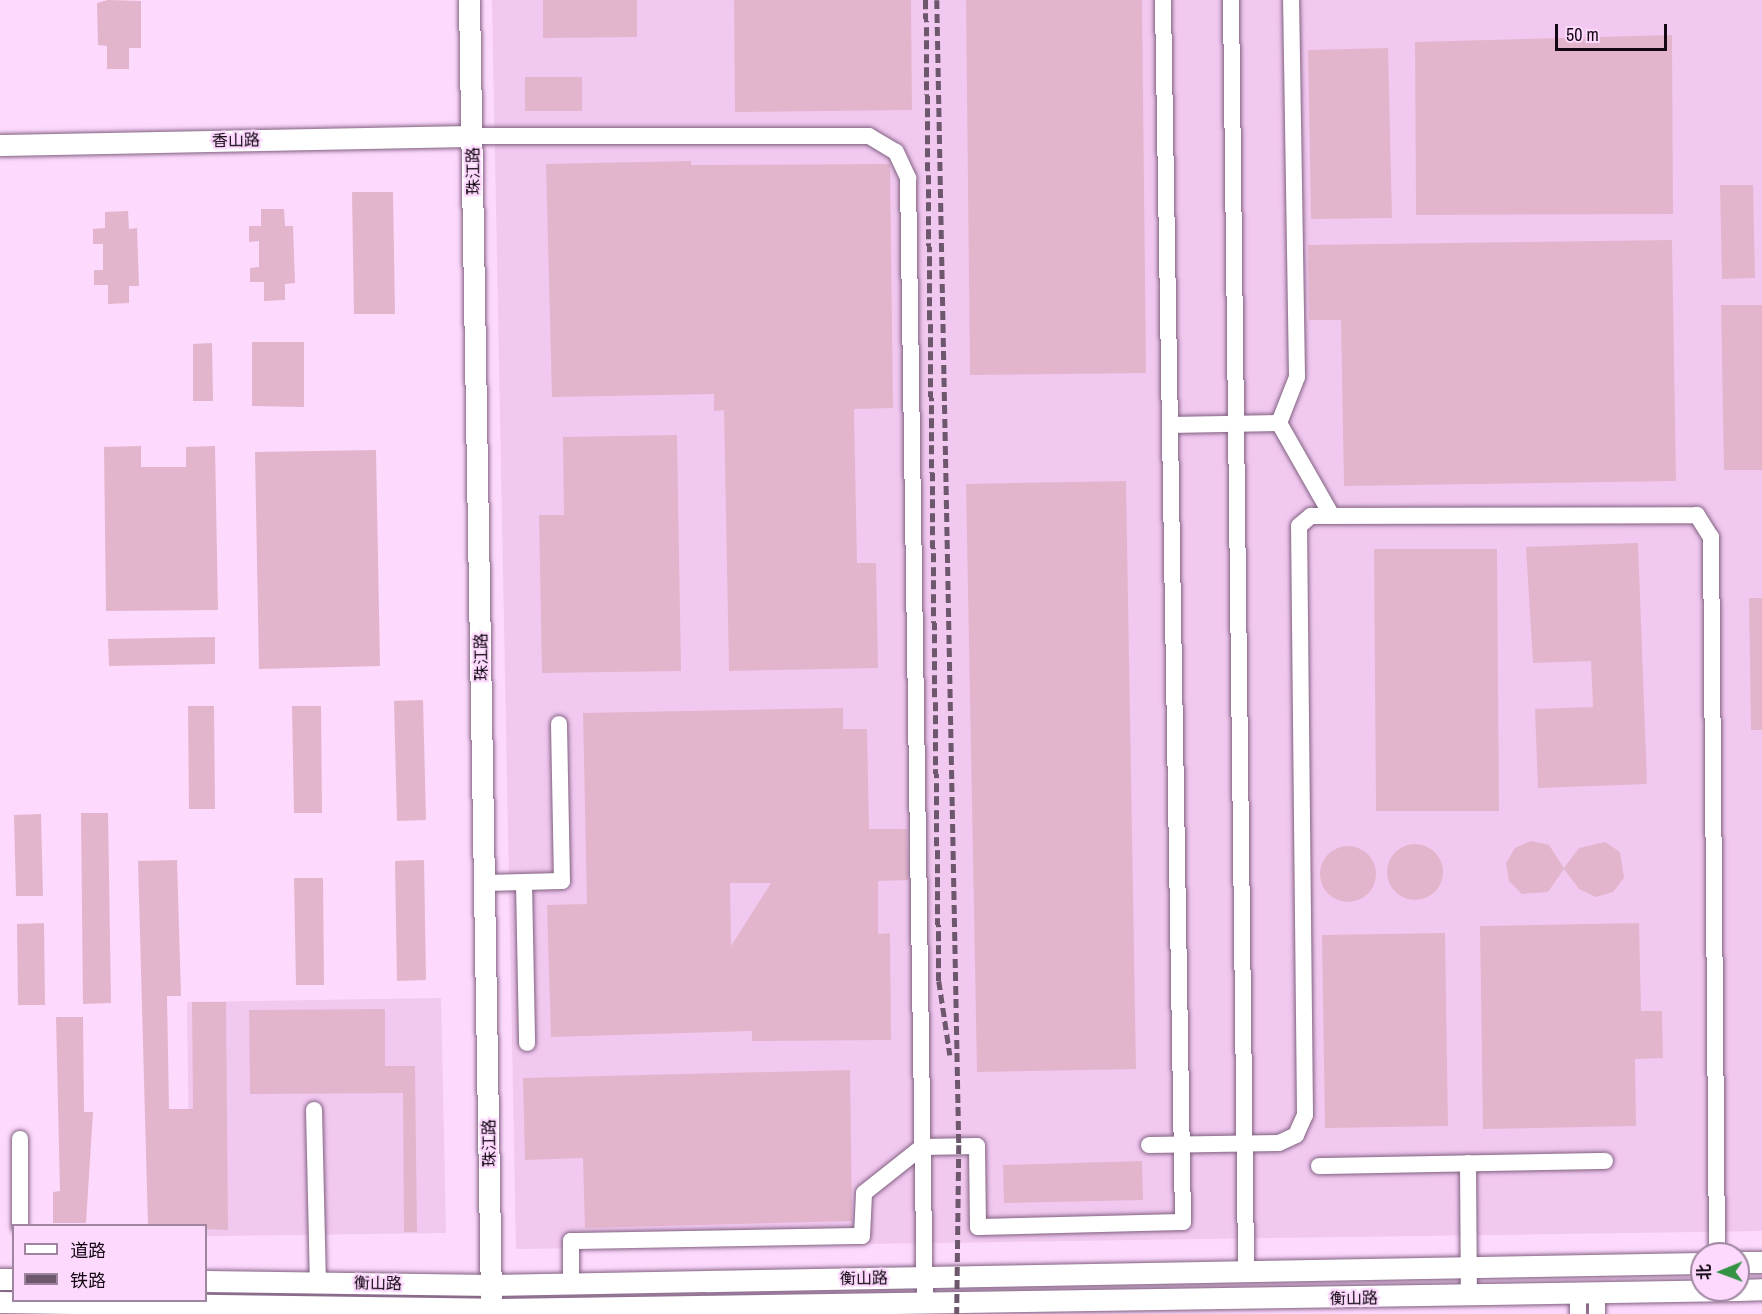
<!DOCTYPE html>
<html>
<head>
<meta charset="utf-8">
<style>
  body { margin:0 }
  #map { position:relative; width:1762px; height:1314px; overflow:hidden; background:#fdd9fd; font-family:"Archivo Narrow","Noto Sans SC",sans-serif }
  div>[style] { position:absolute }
  .built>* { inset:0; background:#f1c8f0 }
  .building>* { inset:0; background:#e3b5cc }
  .round { border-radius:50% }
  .roads { filter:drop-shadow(0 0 2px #806180) drop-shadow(0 0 2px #806180) }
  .minor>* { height:16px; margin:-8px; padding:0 8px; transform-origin:8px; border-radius:8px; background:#fff }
  .tertiary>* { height:21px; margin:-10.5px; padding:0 10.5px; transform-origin:10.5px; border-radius:10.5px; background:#fff }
  .rail>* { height:4.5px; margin-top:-2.25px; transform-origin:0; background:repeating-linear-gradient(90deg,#6c576c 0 9px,transparent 0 13.5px) }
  span { translate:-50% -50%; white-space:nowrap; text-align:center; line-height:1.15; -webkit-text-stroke:4.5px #fdd9fd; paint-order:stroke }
  .street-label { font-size:16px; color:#130813 }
  .legend { position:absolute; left:12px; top:1224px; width:195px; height:78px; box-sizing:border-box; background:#fdd9fd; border:2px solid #9f859f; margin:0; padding:8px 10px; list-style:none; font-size:18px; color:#130813 }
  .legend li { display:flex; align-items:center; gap:12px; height:30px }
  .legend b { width:30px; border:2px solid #9f859f }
  .north { position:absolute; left:1690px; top:1242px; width:60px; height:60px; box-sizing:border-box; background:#fdd9fd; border:2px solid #9f859f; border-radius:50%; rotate:269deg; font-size:16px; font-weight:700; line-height:24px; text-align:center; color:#130813 }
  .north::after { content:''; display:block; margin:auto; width:21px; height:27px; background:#339244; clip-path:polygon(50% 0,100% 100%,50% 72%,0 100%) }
  .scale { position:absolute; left:1555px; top:24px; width:112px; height:27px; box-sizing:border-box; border:3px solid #130813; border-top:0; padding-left:8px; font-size:18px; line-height:21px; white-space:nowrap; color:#130813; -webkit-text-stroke:4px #fdd9fd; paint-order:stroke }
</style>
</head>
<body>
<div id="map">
  <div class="built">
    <i style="clip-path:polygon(492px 0,1762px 0,1762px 1231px,516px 1249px)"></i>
    <i style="clip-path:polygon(441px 998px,446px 1233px,206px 1236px,206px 1226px,190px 1225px,187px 1002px)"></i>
  </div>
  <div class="building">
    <i style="clip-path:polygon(108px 0,141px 1px,141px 48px,129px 48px,129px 69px,107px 69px,107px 46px,98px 45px,97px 3px)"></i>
    <i style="clip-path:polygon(543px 0,637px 0,637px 37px,543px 38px)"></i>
    <i style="clip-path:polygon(734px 0,911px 0,912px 110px,735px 112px)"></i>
    <i style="clip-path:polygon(966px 0,1142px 0,1146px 373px,970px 375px)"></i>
    <i style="clip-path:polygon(1672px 35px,1673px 214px,1416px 215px,1415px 42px)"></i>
    <i style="clip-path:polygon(1388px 48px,1392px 218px,1311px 219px,1308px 50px)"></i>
    <i style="clip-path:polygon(525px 77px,582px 77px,582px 111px,525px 111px)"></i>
    <i style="clip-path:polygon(691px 161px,691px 165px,890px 164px,893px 408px,854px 409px,857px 563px,876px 563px,878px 668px,729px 671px,724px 410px,714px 411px,714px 394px,552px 397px,546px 164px)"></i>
    <i style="clip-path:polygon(1720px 185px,1753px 185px,1755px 278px,1722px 279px)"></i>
    <i style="clip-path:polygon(352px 192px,393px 192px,395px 314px,354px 314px)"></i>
    <i style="clip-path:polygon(261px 209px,284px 209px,285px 226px,293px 226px,295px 283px,285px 284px,285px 300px,264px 301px,264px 282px,250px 282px,250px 268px,259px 267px,259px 241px,249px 242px,249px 226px,261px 226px)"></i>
    <i style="clip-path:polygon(128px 211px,129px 229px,137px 228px,139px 286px,129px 286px,129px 303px,108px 304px,108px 285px,94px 285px,94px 270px,103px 270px,103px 244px,93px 244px,93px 229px,105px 228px,105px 212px)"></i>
    <i style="clip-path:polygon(1672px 240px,1676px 481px,1344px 486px,1341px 320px,1309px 320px,1308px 245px)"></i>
    <i style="clip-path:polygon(1721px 305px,1762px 305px,1762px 470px,1724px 470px)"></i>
    <i style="clip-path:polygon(252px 342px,304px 342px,304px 407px,252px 406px)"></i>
    <i style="clip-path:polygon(212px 343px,213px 401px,193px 401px,193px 344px)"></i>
    <i style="clip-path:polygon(677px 435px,681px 671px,542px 673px,539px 515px,564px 515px,563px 437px)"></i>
    <i style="clip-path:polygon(141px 446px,141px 467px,186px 467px,186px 447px,215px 446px,218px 610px,106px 611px,104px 447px)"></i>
    <i style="clip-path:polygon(376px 450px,380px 666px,259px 669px,255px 452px)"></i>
    <i style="clip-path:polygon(1126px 481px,1136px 1069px,977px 1072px,966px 484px)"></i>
    <i style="clip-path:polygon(1638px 543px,1647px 784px,1538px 788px,1535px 709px,1593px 707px,1591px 661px,1533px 663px,1526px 547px)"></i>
    <i style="clip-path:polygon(1374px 549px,1497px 549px,1499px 811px,1376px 811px)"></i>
    <i style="clip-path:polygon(1749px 598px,1762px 598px,1762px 730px,1751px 730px)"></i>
    <i style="clip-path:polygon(215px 637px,215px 664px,109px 666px,108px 639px)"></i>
    <i style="clip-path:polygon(423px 700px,426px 820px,397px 821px,394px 701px)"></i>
    <i style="clip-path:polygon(188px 706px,214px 706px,215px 809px,189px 809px)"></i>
    <i style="clip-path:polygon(292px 706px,321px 706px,322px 813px,294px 813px)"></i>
    <i style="clip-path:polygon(evenodd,843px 708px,843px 729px,867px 729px,869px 829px,907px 829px,908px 880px,878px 881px,878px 934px,890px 933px,891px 1040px,752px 1041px,752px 1031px,551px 1037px,547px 905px,587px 904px,583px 713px,843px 708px,730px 883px,771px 883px,731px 946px,730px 883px)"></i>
    <i style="clip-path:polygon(81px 813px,108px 813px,111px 1003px,83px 1004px)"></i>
    <i style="clip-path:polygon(41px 814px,43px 896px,16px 896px,14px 815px)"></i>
    <i style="clip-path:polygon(1531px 841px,1549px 845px,1564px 868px,1579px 848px,1605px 842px,1620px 852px,1624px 878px,1613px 892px,1596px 897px,1579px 889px,1564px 869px,1548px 892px,1522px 894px,1509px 881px,1506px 863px,1515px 848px)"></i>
    <i class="round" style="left:1387px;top:844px;width:56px;height:56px"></i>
    <i class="round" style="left:1320px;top:846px;width:56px;height:56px"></i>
    <i style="clip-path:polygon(177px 860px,181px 996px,167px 996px,169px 1109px,193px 1109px,192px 1002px,226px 1002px,228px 1230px,148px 1226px,138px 861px)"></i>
    <i style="clip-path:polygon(424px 860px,426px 980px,397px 981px,395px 861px)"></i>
    <i style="clip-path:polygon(294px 878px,323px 878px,324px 985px,296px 985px)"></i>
    <i style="clip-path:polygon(44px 923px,45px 1005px,18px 1005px,17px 924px)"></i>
    <i style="clip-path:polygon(1639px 923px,1641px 1011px,1662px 1011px,1663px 1058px,1635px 1059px,1636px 1126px,1483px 1129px,1480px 926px)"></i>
    <i style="clip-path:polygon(1445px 933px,1448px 1126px,1325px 1128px,1322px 935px)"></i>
    <i style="clip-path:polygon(385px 1009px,385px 1066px,415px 1066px,417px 1232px,404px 1232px,403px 1093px,250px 1094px,249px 1010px)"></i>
    <i style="clip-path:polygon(56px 1017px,83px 1017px,84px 1112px,93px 1112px,86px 1223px,53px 1223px,53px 1192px,60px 1191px)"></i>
    <i style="clip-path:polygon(850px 1070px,852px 1221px,585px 1228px,583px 1158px,525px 1160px,523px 1078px)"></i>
    <i style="clip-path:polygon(1142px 1161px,1143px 1200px,1004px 1203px,1003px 1165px)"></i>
  </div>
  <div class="roads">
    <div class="minor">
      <i style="left:1231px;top:0;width:1272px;rotate:89.32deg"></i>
      <i style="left:472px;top:136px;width:397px"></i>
      <i style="left:869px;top:136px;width:31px;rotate:31deg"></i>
      <i style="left:896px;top:152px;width:29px;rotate:65deg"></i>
      <i style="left:908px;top:178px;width:1127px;rotate:89.14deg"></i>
      <i style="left:1279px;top:423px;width:49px;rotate:-68.6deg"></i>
      <i style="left:1297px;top:377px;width:377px;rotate:-90.9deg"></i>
      <i style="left:1170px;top:425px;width:109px;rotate:-1.1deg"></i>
      <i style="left:1279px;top:423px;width:107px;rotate:60.3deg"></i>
      <i style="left:485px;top:883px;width:77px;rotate:-1.5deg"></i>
      <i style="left:562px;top:881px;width:157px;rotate:-91.1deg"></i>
      <i style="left:524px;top:883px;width:160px;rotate:88.9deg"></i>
      <i style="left:314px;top:1110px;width:173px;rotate:88.7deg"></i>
      <i style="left:1149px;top:1145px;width:130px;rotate:-0.9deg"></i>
      <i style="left:1279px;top:1143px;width:19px;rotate:-25deg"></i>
      <i style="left:1296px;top:1135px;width:22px;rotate:-66deg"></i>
      <i style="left:1305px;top:1115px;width:589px;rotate:-90.58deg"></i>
      <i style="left:1299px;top:526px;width:16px;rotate:-40deg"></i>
      <i style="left:1311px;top:516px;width:386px;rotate:-0.1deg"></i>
      <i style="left:1697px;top:515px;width:26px;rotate:58deg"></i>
      <i style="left:1711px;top:537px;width:717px;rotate:89.52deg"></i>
      <i style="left:1468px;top:1163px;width:133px;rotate:89.6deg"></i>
      <i style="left:1319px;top:1166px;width:286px;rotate:-1deg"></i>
      <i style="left:20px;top:1226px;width:87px;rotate:-90deg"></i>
      <i style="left:571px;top:1284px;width:43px;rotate:-90deg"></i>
      <i style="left:571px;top:1241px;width:291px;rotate:-1deg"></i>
      <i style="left:862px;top:1236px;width:43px;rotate:-87.3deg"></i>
      <i style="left:864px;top:1193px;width:74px;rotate:-38.4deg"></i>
      <i style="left:922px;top:1147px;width:55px;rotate:-1deg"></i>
      <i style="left:977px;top:1146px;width:81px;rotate:89.3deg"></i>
      <i style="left:978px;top:1227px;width:205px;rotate:-1.4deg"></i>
      <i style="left:1183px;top:1222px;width:1222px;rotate:-90.94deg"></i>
      <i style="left:1578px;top:1293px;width:21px;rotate:90deg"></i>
      <i style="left:1597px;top:1293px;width:21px;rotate:90deg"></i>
    </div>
    <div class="tertiary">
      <i style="left:469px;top:0;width:1298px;rotate:89.03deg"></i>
      <i style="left:0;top:145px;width:472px;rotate:-1.1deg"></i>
      <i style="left:1738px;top:1262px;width:24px"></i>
      <i style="left:0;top:1279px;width:14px"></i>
      <i style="left:206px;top:1281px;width:285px;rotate:0.8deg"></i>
      <i style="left:491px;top:1285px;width:1211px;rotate:-1.04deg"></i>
      <i style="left:1738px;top:1290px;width:24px;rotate:-2deg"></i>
      <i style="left:0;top:1302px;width:492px;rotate:0.8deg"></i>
      <i style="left:492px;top:1309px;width:1245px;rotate:-0.87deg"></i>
    </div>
  </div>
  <div class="rail">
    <i style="left:926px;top:0;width:981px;rotate:89.24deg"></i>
    <i style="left:939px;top:981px;width:75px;rotate:81.5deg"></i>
    <i style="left:937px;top:0;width:1145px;rotate:88.9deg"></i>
    <i style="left:959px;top:1145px;width:169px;rotate:90.7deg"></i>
  </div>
  <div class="street-label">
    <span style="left:236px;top:140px;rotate:-1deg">香山路</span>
    <span style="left:473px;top:171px;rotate:-91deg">珠江路</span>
    <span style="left:481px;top:657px;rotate:-91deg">珠江路</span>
    <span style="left:489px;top:1143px;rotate:-91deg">珠江路</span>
    <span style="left:864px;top:1278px;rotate:-1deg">衡山路</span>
    <span style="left:378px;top:1283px;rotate:1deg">衡山路</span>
    <span style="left:1354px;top:1298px;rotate:-1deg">衡山路</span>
  </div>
  <ul class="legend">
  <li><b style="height:8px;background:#fff"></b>道路</li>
  <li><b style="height:8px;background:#6c576c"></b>铁路</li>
  </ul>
  <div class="north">北</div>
  <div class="scale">50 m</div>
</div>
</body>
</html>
